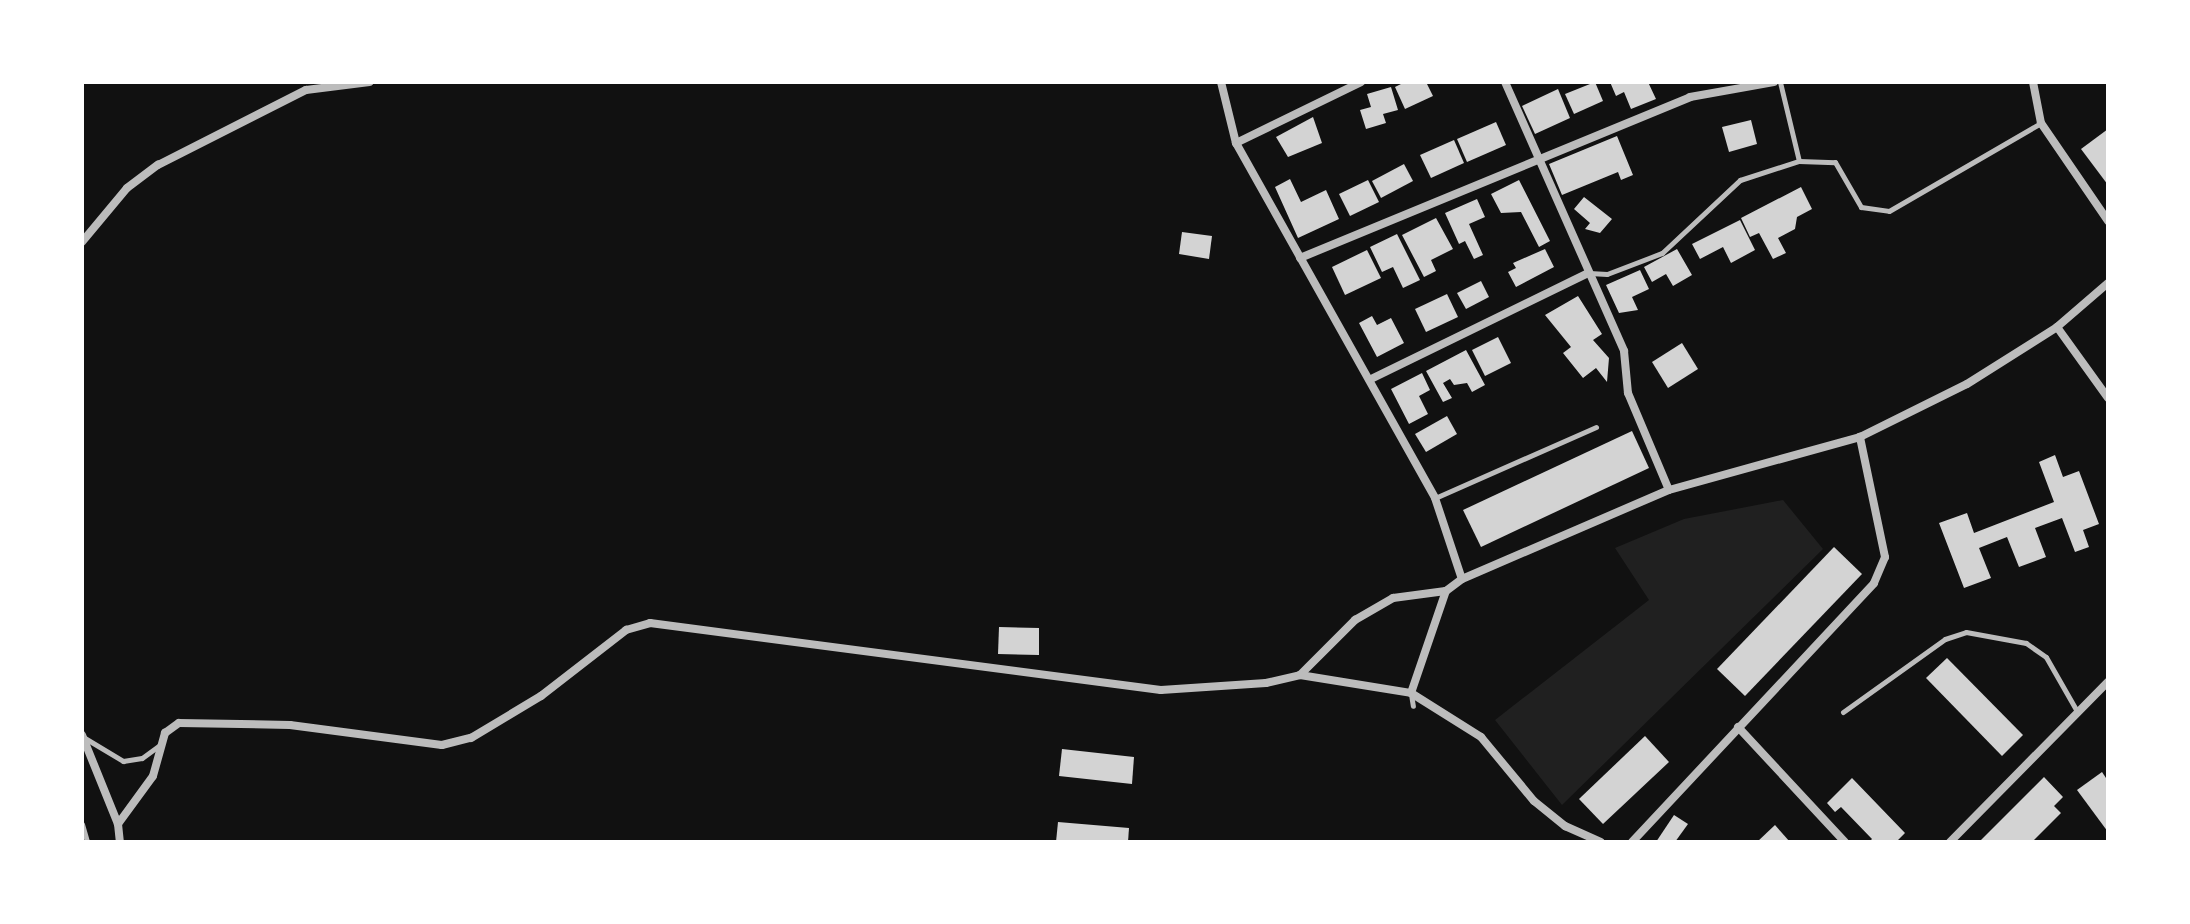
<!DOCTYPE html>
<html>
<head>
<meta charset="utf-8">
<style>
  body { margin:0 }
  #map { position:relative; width:2190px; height:924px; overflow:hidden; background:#111; font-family:"PT Sans Narrow",sans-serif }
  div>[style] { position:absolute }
  .green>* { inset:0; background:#202020 }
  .building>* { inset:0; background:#d3d3d3 }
  .service>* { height:5px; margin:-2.5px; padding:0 2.5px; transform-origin:2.5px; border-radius:2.5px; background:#bcbcbc }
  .minor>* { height:8px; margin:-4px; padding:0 4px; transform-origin:4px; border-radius:4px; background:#bcbcbc }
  span { translate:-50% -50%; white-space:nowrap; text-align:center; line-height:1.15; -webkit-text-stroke:6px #fff; paint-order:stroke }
  .frame { position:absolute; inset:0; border:84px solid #fff; pointer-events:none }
</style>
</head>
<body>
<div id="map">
  <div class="green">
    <i style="clip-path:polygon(1783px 500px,1823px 549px,1562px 805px,1495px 720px,1649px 600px,1615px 548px,1684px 519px)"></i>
  </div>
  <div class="building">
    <i style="clip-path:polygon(1405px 82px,1426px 82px,1433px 96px,1405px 109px,1395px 87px)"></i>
    <i style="clip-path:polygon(1595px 82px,1603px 101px,1574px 114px,1565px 94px)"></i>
    <i style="clip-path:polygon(1610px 82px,1648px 82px,1656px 99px,1631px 109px,1624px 92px,1616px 96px)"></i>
    <i style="clip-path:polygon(1391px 87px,1398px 110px,1383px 114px,1386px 123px,1366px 129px,1360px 110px,1371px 107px,1367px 94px)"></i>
    <i style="clip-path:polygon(1558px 89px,1570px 118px,1535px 134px,1522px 106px)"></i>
    <i style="clip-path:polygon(1313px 117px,1322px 143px,1288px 157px,1276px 137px)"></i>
    <i style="clip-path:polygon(1751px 120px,1757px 144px,1729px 152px,1722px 127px)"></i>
    <i style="clip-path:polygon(1496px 122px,1506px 145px,1467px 162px,1457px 139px)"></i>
    <i style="clip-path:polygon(2108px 129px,2108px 185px,2081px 149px)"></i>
    <i style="clip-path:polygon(1617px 136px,1633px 175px,1621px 180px,1618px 172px,1562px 195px,1549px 164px)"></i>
    <i style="clip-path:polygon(1454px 140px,1464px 163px,1431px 178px,1420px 155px)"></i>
    <i style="clip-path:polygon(1404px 164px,1413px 181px,1381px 198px,1372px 181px)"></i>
    <i style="clip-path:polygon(1290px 179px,1301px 202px,1326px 190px,1339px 219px,1298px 238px,1275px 187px)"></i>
    <i style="clip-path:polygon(1368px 180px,1379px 202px,1350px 216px,1339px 194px)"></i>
    <i style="clip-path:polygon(1519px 180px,1550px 241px,1539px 247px,1521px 212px,1501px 213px,1491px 194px)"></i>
    <i style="clip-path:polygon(1801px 187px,1812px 209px,1797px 217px,1795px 229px,1778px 238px,1786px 253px,1773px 259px,1759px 233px,1750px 237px,1741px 218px)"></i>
    <i style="clip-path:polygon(1584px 197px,1612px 219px,1600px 233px,1585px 229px,1590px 223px,1574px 209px)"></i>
    <i style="clip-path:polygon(1477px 199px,1485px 217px,1469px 224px,1483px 255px,1474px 259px,1465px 241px,1459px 244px,1445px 213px)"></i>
    <i style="clip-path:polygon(1436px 218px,1453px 249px,1431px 260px,1436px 271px,1424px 277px,1402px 235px)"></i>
    <i style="clip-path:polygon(1740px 220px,1755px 250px,1731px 263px,1723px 247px,1700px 259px,1692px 244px)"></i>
    <i style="clip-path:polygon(1182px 232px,1212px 236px,1209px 259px,1179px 254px)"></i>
    <i style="clip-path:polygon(1397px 234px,1420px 280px,1403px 288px,1393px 267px,1382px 272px,1370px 247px)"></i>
    <i style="clip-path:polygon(1545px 249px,1554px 267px,1516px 287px,1508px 272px,1516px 268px,1513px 263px)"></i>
    <i style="clip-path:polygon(1677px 249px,1692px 275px,1673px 286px,1666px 274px,1652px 282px,1644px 267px)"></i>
    <i style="clip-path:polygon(1367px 250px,1381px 278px,1345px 295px,1332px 267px)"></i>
    <i style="clip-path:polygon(1640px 270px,1649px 289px,1632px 297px,1638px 310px,1619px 313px,1606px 285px)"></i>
    <i style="clip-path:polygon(1481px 281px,1489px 297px,1466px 309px,1457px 293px)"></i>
    <i style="clip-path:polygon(1447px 294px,1458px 317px,1426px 332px,1415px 309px)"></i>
    <i style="clip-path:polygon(1578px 296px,1602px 334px,1593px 340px,1609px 358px,1607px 382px,1596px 368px,1583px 378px,1563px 353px,1571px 347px,1545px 315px)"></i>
    <i style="clip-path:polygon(1372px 316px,1377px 325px,1391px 318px,1404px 343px,1377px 357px,1359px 323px)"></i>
    <i style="clip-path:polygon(1498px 337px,1511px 363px,1485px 376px,1472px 350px)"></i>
    <i style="clip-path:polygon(1682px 343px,1698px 369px,1668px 388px,1652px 362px)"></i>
    <i style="clip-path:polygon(1466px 350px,1485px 385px,1472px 392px,1467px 383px,1454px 385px,1450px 379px,1443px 383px,1452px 398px,1443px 402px,1426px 371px)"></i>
    <i style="clip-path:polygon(1422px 373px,1430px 390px,1419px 396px,1428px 414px,1409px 424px,1391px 389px)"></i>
    <i style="clip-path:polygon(1447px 416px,1457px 434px,1426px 452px,1415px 434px)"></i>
    <i style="clip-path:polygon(1632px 431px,1649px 468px,1481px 547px,1463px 510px)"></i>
    <i style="clip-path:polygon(2055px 455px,2063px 477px,2079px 471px,2099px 524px,2083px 530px,2089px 547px,2075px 552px,2062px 518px,2035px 528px,2046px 557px,2019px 567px,2007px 537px,1979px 548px,1991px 578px,1964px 588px,1939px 523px,1967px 513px,1974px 533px,2054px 502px,2039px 462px)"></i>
    <i style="clip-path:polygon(1834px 547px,1862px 574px,1745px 696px,1717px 669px)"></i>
    <i style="clip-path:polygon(999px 627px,1039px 628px,1039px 655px,998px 654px)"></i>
    <i style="clip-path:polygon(1947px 658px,2023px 735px,2002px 756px,1926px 678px)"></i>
    <i style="clip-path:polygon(1645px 736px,1669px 762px,1603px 824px,1579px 799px)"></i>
    <i style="clip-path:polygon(1062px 749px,1134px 757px,1132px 784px,1059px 776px)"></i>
    <i style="clip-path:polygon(2102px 772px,2108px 781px,2108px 832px,2077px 790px)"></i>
    <i style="clip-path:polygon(2044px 777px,2063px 797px,2054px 806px,2061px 813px,2032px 842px,1979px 842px)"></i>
    <i style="clip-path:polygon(1852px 778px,1905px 833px,1896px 842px,1869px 842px,1872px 839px,1841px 807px,1835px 812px,1827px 803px)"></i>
    <i style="clip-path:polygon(1674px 815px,1688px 824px,1675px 842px,1656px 842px)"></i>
    <i style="clip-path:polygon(1058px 822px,1129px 828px,1128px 842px,1056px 842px)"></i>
    <i style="clip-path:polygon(1775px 825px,1790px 842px,1757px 842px)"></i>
  </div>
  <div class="service">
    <i style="left:1780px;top:82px;width:81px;rotate:76.5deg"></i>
    <i style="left:1799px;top:161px;width:36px;rotate:2deg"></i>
    <i style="left:1835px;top:162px;width:52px;rotate:60deg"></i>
    <i style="left:1861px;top:207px;width:28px;rotate:8deg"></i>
    <i style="left:1889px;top:211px;width:176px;rotate:-30.1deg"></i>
    <i style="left:1589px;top:273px;width:18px;rotate:3deg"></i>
    <i style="left:1607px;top:274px;width:59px;rotate:-20.9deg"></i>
    <i style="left:1662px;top:253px;width:107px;rotate:-43.1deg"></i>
    <i style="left:1740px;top:180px;width:62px;rotate:-17.9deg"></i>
    <i style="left:1435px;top:498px;width:176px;rotate:-23.8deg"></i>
    <i style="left:1411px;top:694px;width:12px;rotate:81deg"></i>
    <i style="left:1843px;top:712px;width:125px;rotate:-35.6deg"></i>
    <i style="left:1945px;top:639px;width:22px;rotate:-18deg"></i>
    <i style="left:1966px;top:632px;width:61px;rotate:10.4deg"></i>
    <i style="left:2026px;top:643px;width:24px;rotate:35deg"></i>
    <i style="left:2046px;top:657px;width:64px;rotate:60.3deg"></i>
    <i style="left:83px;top:737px;width:47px;rotate:31deg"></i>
    <i style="left:123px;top:761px;width:19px;rotate:-9deg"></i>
    <i style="left:142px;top:758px;width:22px;rotate:-36deg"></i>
    <i style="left:82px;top:824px;width:19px;rotate:74deg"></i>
  </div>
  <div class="minor">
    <i style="left:1221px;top:82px;width:63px;rotate:76.2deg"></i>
    <i style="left:1236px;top:143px;width:407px;rotate:60.7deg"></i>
    <i style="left:1435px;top:498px;width:85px;rotate:71.6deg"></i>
    <i style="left:1505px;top:82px;width:294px;rotate:66.1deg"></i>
    <i style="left:1624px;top:351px;width:42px;rotate:84.6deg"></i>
    <i style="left:1628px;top:393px;width:105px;rotate:67.1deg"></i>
    <i style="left:2033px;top:82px;width:42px;rotate:79deg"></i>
    <i style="left:2041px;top:123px;width:119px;rotate:55.6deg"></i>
    <i style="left:1236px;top:143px;width:139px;rotate:-26deg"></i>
    <i style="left:82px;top:242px;width:70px;rotate:-50.2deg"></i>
    <i style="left:127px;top:188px;width:39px;rotate:-37deg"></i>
    <i style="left:158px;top:165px;width:166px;rotate:-26.9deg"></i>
    <i style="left:306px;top:90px;width:64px;rotate:-7.1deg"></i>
    <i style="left:1300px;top:258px;width:422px;rotate:-22.4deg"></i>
    <i style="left:1690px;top:97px;width:85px;rotate:-10.1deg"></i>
    <i style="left:2057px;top:327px;width:87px;rotate:54.3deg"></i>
    <i style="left:1371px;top:379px;width:242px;rotate:-26deg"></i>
    <i style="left:1300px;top:675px;width:78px;rotate:-45deg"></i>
    <i style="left:1355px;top:620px;width:44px;rotate:-30.1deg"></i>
    <i style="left:1393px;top:598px;width:53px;rotate:-7.5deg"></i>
    <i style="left:1411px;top:693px;width:108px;rotate:-71.1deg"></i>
    <i style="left:1446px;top:591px;width:20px;rotate:-37deg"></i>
    <i style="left:1462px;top:579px;width:225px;rotate:-23.3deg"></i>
    <i style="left:1669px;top:490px;width:198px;rotate:-15.5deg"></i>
    <i style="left:1860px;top:437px;width:119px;rotate:-26.4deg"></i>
    <i style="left:1967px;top:384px;width:107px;rotate:-32.3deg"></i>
    <i style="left:2057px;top:327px;width:67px;rotate:-40.8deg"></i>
    <i style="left:1738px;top:727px;width:157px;rotate:47.1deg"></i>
    <i style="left:82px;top:735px;width:96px;rotate:68deg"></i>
    <i style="left:118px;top:824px;width:18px;rotate:84deg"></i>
    <i style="left:118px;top:824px;width:59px;rotate:-53.9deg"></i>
    <i style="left:153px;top:776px;width:45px;rotate:-74.4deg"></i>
    <i style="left:165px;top:733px;width:17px;rotate:-36deg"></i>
    <i style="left:179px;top:723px;width:111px;rotate:1deg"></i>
    <i style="left:290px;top:725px;width:153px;rotate:7.5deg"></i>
    <i style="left:442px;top:745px;width:30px;rotate:-14deg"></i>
    <i style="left:471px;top:738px;width:82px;rotate:-31deg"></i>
    <i style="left:541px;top:696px;width:108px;rotate:-37.8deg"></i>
    <i style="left:626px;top:630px;width:25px;rotate:-16deg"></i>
    <i style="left:650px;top:623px;width:515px;rotate:7.47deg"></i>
    <i style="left:1161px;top:690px;width:105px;rotate:-3.8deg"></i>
    <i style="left:1266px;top:683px;width:35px;rotate:-13deg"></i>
    <i style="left:1300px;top:675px;width:112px;rotate:9.2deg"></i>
    <i style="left:1411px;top:693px;width:83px;rotate:32.2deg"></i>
    <i style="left:1481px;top:737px;width:83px;rotate:50.4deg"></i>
    <i style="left:1534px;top:801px;width:40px;rotate:39deg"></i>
    <i style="left:1565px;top:826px;width:39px;rotate:24deg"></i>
    <i style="left:1632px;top:842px;width:354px;rotate:-46.9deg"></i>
    <i style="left:1874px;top:583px;width:28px;rotate:-67deg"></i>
    <i style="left:1885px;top:557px;width:123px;rotate:-101.8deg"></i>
    <i style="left:1950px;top:842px;width:225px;rotate:-45.4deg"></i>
  </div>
  <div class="frame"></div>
</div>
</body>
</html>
